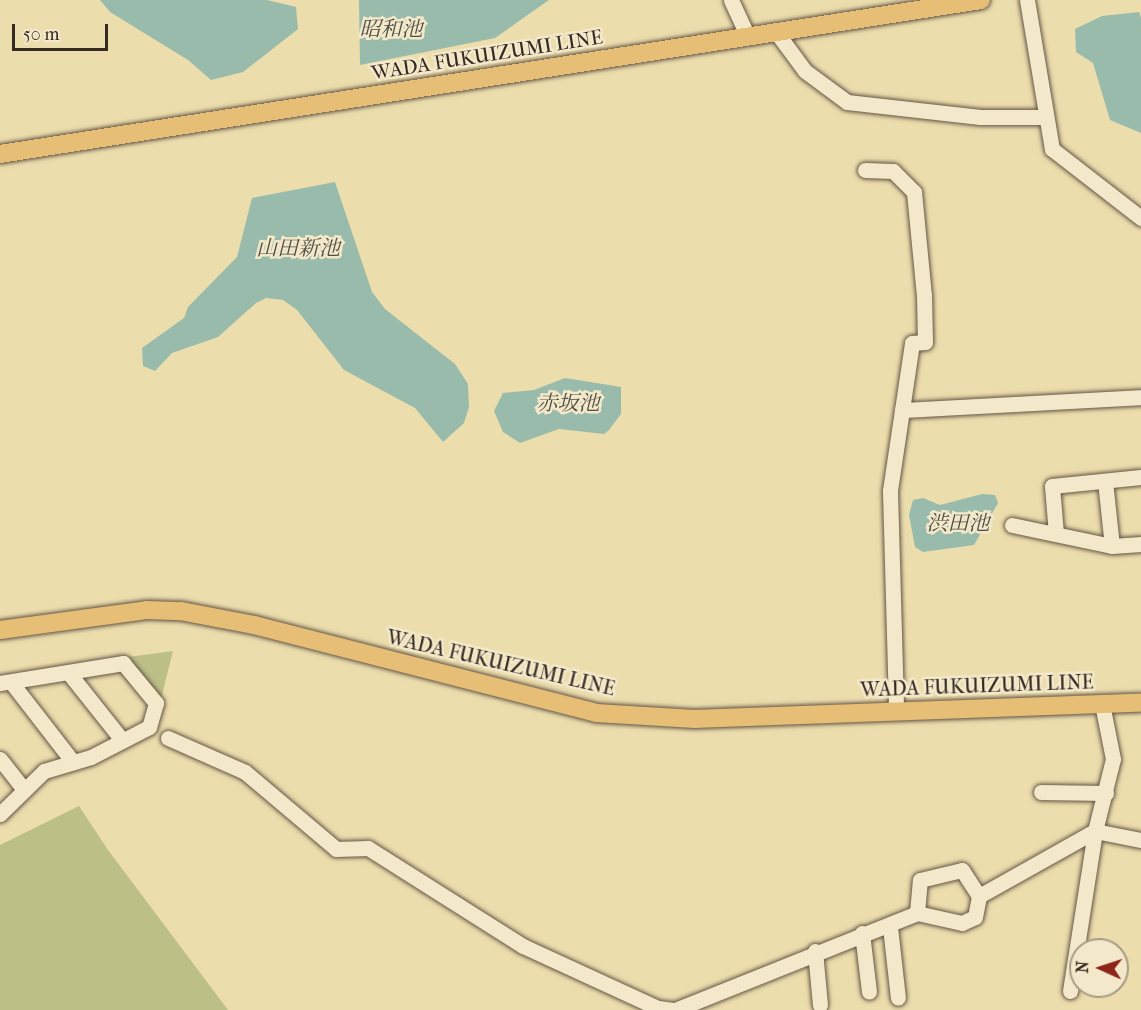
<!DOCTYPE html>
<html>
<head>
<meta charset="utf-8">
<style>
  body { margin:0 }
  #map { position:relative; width:1141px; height:1010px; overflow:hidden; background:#ecddad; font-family:"IM FELL French Canon","Noto Serif JP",serif }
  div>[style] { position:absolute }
  .green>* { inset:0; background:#bcc087 }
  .water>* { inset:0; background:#99bbac }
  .roads { filter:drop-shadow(0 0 2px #645645) drop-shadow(0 0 2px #645645) }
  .minor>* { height:15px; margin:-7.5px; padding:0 7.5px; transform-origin:7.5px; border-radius:7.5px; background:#f3e9ca }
  .major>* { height:18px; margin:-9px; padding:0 9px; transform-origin:9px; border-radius:9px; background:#e6be76 }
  span { translate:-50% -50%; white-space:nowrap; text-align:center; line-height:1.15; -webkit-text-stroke:5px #f3e9ca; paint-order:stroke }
  .street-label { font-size:20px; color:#362922 }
  .water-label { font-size:21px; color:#4f4e44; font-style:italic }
  .north { position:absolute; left:1069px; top:938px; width:60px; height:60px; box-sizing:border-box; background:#f3e9ca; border:2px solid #a79c87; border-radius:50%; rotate:273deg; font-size:16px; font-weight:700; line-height:24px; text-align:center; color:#362922 }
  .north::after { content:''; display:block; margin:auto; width:21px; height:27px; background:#8f2418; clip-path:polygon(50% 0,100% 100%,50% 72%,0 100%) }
  .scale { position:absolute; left:12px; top:24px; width:96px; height:27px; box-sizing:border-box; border:3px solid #362922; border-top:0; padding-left:8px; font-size:18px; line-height:21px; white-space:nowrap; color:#362922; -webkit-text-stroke:4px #f3e9ca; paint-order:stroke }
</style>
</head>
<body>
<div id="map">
  <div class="green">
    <i style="clip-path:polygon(173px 651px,161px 699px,128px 657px)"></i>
    <i style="clip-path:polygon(79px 806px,108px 850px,228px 1010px,0 1010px,0 845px)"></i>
  </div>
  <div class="water">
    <i style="clip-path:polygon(100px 0,267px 0,296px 7px,298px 29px,243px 72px,211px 80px,188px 60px,110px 12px)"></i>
    <i style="clip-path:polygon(359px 0,549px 0,495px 38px,360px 65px)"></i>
    <i style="clip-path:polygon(1139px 12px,1141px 18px,1141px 133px,1110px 120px,1093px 63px,1076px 52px,1075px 29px,1102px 16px)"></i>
    <i style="clip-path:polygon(335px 182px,372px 292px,385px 309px,455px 364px,468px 384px,469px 407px,464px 423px,443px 442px,415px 408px,344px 370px,297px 310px,283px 300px,266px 298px,256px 303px,218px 337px,172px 353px,155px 371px,143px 366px,142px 348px,184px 318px,188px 307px,237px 257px,252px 198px)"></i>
    <i style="clip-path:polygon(565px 378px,621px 387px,621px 414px,609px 430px,604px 434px,559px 429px,520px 443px,503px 432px,494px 411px,503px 393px,534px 390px)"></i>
    <i style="clip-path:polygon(982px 494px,995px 495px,998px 503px,974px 545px,923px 552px,915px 547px,909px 515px,913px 500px,923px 498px,940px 505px)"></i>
  </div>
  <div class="roads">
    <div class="minor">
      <i style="left:731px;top:0;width:41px;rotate:65.3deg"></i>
      <i style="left:1027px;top:0;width:151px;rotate:80.5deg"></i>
      <i style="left:1052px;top:149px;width:113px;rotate:37.8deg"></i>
      <i style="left:777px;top:33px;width:47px;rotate:53.6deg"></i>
      <i style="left:805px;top:71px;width:52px;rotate:36.4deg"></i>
      <i style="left:847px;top:102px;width:134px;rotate:6.4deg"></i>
      <i style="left:980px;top:117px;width:65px"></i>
      <i style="left:865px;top:170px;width:28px;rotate:2deg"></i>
      <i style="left:893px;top:171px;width:30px;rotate:45deg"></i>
      <i style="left:914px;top:192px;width:103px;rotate:84.5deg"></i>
      <i style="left:924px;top:295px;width:47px;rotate:88.8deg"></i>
      <i style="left:925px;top:342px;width:13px;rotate:176deg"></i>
      <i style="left:912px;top:343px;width:150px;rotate:98.5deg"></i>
      <i style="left:890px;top:491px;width:221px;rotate:88.4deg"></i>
      <i style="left:902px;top:410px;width:239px;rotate:-3.1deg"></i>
      <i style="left:1105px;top:481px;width:65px;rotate:83.9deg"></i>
      <i style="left:1012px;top:525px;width:102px;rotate:11.9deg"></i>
      <i style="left:1112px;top:546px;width:29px;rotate:-4deg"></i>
      <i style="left:1056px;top:534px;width:48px;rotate:-94.8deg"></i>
      <i style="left:1052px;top:486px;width:89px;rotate:-5.8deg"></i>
      <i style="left:68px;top:672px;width:87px;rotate:51.5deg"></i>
      <i style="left:11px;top:682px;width:101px;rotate:52.2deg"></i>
      <i style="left:0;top:683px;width:125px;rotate:-9.2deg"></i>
      <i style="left:123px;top:663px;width:52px;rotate:50.5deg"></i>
      <i style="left:156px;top:703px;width:25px;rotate:106deg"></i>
      <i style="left:149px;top:727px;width:65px;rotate:152.7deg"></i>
      <i style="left:91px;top:757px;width:49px;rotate:163.4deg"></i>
      <i style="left:44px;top:771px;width:62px;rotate:135.7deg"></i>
      <i style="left:168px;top:738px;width:84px;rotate:23.8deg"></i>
      <i style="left:245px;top:772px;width:119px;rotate:40.2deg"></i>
      <i style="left:336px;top:849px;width:32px;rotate:-2deg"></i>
      <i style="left:368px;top:848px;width:183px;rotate:32.3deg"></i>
      <i style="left:523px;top:946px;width:149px;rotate:24.7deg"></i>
      <i style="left:658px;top:1008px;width:17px;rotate:7deg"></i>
      <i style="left:675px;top:1010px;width:261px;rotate:-21.8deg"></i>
      <i style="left:917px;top:913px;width:46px;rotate:12.5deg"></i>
      <i style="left:962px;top:923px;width:14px;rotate:-25deg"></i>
      <i style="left:975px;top:917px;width:21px;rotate:-79deg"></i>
      <i style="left:979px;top:896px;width:133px;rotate:-29.3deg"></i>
      <i style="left:1095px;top:831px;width:47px;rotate:11.1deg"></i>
      <i style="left:0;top:759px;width:39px;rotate:52deg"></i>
      <i style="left:1041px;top:792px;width:65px;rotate:0.9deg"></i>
      <i style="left:917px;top:913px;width:33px;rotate:-85deg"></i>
      <i style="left:920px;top:880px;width:43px;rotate:-13.4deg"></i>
      <i style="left:962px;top:870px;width:31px;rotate:57deg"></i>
      <i style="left:890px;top:927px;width:71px;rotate:83.6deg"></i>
      <i style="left:862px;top:933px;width:59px;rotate:83.2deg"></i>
      <i style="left:815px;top:951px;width:54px;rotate:84.7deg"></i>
      <i style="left:1070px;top:991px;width:162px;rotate:-81.1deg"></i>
      <i style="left:1095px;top:831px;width:74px;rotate:-76deg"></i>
      <i style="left:1113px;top:759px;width:56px;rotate:-101.3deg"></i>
    </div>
    <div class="major">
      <i style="left:0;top:154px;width:993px;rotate:-8.92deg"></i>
      <i style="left:0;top:630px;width:148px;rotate:-7.7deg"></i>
      <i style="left:147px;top:610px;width:34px;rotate:2deg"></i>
      <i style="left:181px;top:611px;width:74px;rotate:10.9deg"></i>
      <i style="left:254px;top:625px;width:353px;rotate:14.4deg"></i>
      <i style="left:596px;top:713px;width:99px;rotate:3.5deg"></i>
      <i style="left:695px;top:719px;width:446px;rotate:-2.1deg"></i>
    </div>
  </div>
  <div class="street-label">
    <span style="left:487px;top:55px;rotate:-9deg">WADA FUKUIZUMI LINE</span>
    <span style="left:501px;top:663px;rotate:13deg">WADA FUKUIZUMI LINE</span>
    <span style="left:977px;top:686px;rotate:-2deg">WADA FUKUIZUMI LINE</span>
  </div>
  <div class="water-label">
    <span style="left:391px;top:29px">昭和池</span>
    <span style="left:298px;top:248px">山田新池</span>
    <span style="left:568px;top:403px">赤坂池</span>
    <span style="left:958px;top:523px">渋田池</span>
  </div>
  <div class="north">N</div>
  <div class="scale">50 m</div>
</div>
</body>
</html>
